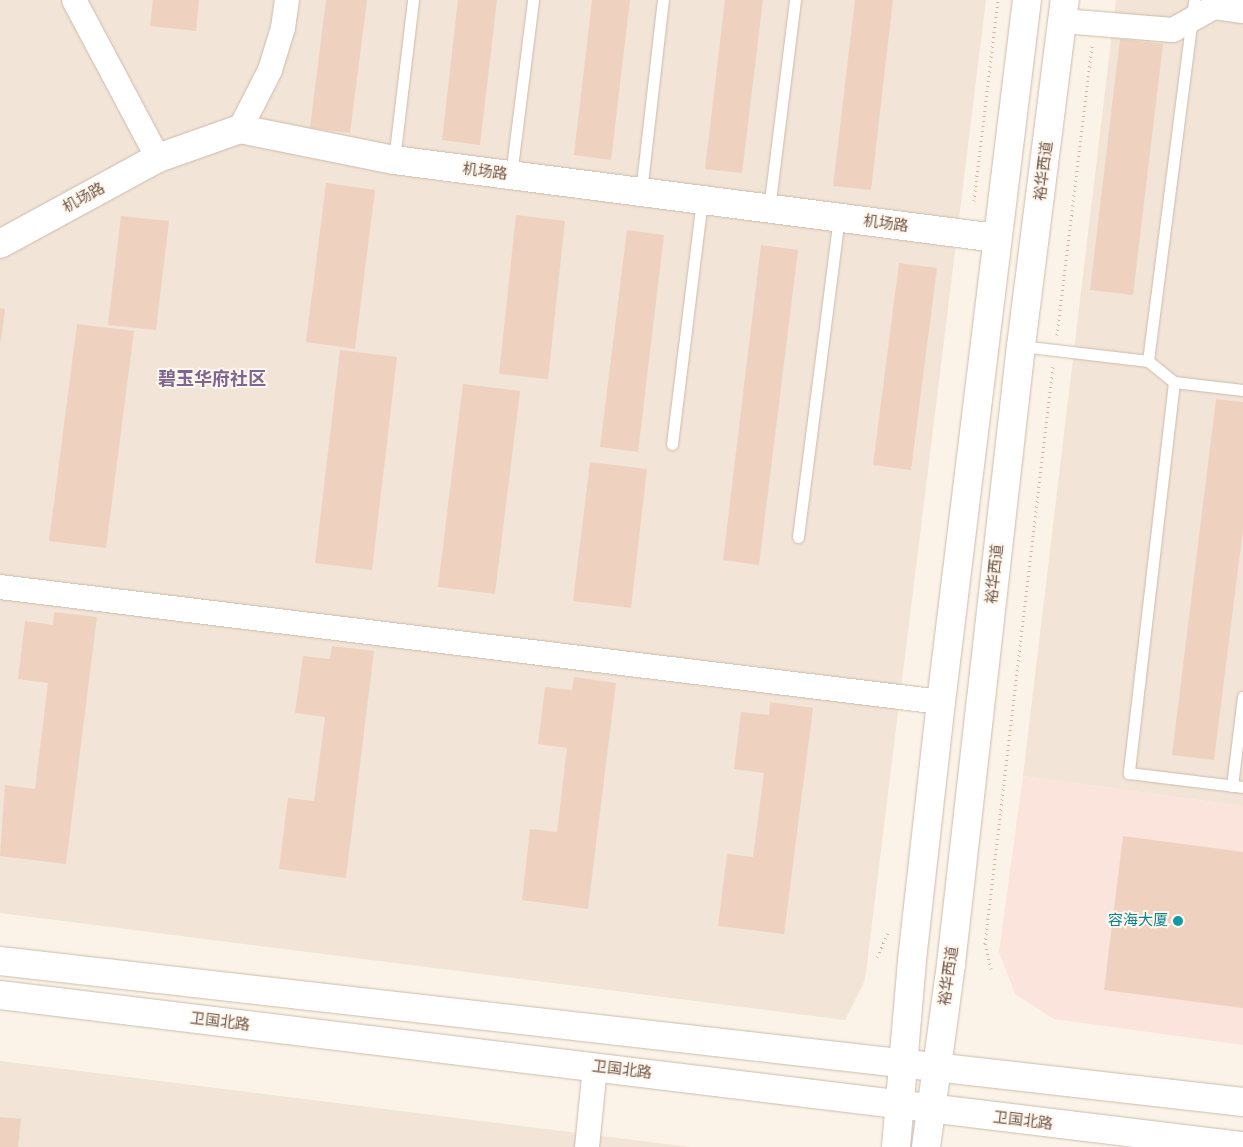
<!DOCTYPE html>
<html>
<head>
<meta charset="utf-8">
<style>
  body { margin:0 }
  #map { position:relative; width:1243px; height:1147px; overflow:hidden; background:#fbf3e7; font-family:Jost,"Noto Sans SC",sans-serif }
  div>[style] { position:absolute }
  .residential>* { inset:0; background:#f2e4d6 }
  .commercial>* { inset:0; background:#fbe4dc }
  .building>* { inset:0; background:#efd1c0 }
  .path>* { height:3px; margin-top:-1.5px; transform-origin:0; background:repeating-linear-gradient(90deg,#d4b4a3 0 1px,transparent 0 5px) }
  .roads { filter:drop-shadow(0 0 1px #ccbaae) drop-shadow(0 0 1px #ccbaae) }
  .lane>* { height:11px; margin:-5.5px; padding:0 5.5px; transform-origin:5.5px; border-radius:5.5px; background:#fff }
  .street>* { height:24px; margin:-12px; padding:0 12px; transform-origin:12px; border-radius:12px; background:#fff }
  .secondary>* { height:28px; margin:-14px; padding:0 14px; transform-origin:14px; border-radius:14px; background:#fff }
  .dots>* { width:14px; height:14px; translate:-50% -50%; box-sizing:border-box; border:2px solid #fef7ed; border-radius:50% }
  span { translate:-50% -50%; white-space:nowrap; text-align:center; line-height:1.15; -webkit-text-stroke:4px #fef7ed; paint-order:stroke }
  .street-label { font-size:15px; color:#74594d }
  .culture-label { font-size:15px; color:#0d838f }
  .right { translate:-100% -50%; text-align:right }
  .quarter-label { font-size:18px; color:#7f658f; font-weight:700 }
</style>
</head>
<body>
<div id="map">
  <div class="residential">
    <i style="clip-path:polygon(0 0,986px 0,865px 980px,845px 1020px,0 913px)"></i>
    <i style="clip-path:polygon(1116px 0,1243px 0,1243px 806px,1023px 776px)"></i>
    <i style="clip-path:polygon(0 1061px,690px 1147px,0 1147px)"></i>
  </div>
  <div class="commercial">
    <i style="clip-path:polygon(1023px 776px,1243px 806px,1243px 1045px,1054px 1019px,1015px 994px,999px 952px)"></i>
  </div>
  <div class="building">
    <i style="clip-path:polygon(153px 0,199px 0,196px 31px,150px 26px)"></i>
    <i style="clip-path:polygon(326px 0,367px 0,350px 133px,310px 128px)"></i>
    <i style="clip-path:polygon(458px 0,497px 0,480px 145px,442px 140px)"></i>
    <i style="clip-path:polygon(592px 0,630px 0,611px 160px,574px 155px)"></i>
    <i style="clip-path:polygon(725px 0,763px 0,742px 173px,705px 169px)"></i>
    <i style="clip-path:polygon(855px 0,893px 0,871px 190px,833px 186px)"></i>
    <i style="clip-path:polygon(1120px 39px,1163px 44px,1133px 295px,1090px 290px)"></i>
    <i style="clip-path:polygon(326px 183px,375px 190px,355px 349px,306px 342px)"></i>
    <i style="clip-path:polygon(516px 215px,565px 221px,548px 379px,499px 374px)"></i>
    <i style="clip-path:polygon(121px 216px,169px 221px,156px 330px,108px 325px)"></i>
    <i style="clip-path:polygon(627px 230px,664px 235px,638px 452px,600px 447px)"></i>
    <i style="clip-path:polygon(761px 245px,798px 250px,759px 565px,723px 560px)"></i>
    <i style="clip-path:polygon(899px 263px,937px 268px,911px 470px,873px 465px)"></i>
    <i style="clip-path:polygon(0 308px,5px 309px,1px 341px,0 340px)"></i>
    <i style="clip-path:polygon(77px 324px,134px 331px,106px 548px,49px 541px)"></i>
    <i style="clip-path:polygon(340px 350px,397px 357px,372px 570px,315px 563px)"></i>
    <i style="clip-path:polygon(463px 384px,520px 391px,495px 594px,438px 587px)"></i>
    <i style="clip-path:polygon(1216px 399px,1243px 402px,1243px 530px,1214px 760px,1172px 755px)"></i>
    <i style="clip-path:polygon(590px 462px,647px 469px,631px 608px,573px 601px)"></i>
    <i style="clip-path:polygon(54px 612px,97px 617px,66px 864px,0 856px,5px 785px,35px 789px,48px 683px,18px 679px,25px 621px,53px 625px)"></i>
    <i style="clip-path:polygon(332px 646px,374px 651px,346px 878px,279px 869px,288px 798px,314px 801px,325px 717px,295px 713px,303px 656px,330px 659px)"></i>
    <i style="clip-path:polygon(574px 677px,616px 683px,588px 909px,522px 900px,530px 829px,557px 832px,567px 748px,538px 744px,545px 687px,572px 690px)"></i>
    <i style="clip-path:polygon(770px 702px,813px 708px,784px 934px,718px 926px,727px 854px,753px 857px,764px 773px,734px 769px,741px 712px,769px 715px)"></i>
    <i style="clip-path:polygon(1123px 836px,1243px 852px,1243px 1008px,1104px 990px)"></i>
    <i style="clip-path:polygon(0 1117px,21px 1119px,18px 1147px,0 1147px)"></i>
  </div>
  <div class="path">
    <i style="left:974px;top:201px;width:202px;rotate:-83.2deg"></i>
    <i style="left:1057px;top:335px;width:292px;rotate:-83.1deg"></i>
    <i style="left:877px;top:957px;width:27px;rotate:-66deg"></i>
    <i style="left:991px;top:969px;width:26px;rotate:-103deg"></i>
    <i style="left:985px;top:944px;width:582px;rotate:-83.29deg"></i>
  </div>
  <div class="roads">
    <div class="lane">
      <i style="left:394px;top:160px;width:161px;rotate:-83.2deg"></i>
      <i style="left:511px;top:175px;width:176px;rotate:-82.8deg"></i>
      <i style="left:641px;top:192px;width:193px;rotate:-83.5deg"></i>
      <i style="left:769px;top:209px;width:211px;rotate:-82.9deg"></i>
      <i style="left:1021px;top:346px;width:128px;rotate:6.7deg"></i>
      <i style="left:1148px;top:361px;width:33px;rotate:39deg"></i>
      <i style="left:1174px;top:382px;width:69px;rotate:6.6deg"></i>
      <i style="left:1148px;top:361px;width:364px;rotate:-82.7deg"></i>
      <i style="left:1174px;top:382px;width:394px;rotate:96.6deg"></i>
      <i style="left:1129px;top:773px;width:115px;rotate:7deg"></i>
      <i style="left:672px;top:444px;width:246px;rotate:-83deg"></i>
      <i style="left:798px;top:537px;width:322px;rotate:-82.7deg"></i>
      <i style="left:1232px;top:786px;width:90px;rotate:-83deg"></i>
    </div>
    <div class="street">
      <i style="left:74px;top:0;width:179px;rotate:62deg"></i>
      <i style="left:1063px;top:21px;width:110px;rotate:4.7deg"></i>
      <i style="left:1173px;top:30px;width:47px;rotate:-29.3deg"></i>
      <i style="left:1214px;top:7px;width:29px;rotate:8deg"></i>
      <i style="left:240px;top:129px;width:66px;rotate:-63deg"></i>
      <i style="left:270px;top:70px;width:44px;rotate:-72.8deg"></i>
      <i style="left:283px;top:28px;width:28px;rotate:-82deg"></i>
      <i style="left:0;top:587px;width:948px;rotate:6.97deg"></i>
      <i style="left:587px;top:1147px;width:80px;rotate:-84.3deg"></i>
    </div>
    <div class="secondary">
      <i style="left:0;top:244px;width:180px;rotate:-28.6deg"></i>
      <i style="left:158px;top:158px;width:87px;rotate:-19.5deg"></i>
      <i style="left:240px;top:129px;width:157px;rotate:11.4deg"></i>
      <i style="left:394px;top:160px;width:607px;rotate:7.38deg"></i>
      <i style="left:0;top:961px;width:1251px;rotate:6.47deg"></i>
      <i style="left:0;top:995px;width:1252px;rotate:6.93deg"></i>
      <i style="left:896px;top:1147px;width:188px;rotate:-85.1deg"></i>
      <i style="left:912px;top:960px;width:260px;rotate:-83.6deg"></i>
      <i style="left:941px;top:702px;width:707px;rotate:-83.02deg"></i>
      <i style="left:926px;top:1147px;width:185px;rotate:-82.2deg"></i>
      <i style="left:951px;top:964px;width:622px;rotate:-83.54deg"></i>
      <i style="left:1021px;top:346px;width:349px;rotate:-82.8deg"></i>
    </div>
  </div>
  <div class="dots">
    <i style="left:1178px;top:921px;background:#0f9aa8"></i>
  </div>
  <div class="street-label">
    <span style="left:1044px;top:171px;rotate:-83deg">裕华西道</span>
    <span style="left:485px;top:172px;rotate:7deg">机场路</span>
    <span style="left:84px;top:198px;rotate:-29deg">机场路</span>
    <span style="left:886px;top:224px;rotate:7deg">机场路</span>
    <span style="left:995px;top:574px;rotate:-84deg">裕华西道</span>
    <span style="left:949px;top:976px;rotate:-82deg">裕华西道</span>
    <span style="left:220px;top:1022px;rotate:7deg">卫国北路</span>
    <span style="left:622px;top:1070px;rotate:7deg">卫国北路</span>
    <span style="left:1023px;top:1121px;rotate:7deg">卫国北路</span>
  </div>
  <div class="culture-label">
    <span class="right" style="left:1168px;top:921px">容海大厦</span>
  </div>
  <div class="quarter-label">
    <span style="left:212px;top:379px">碧玉华府社区</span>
  </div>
</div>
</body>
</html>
